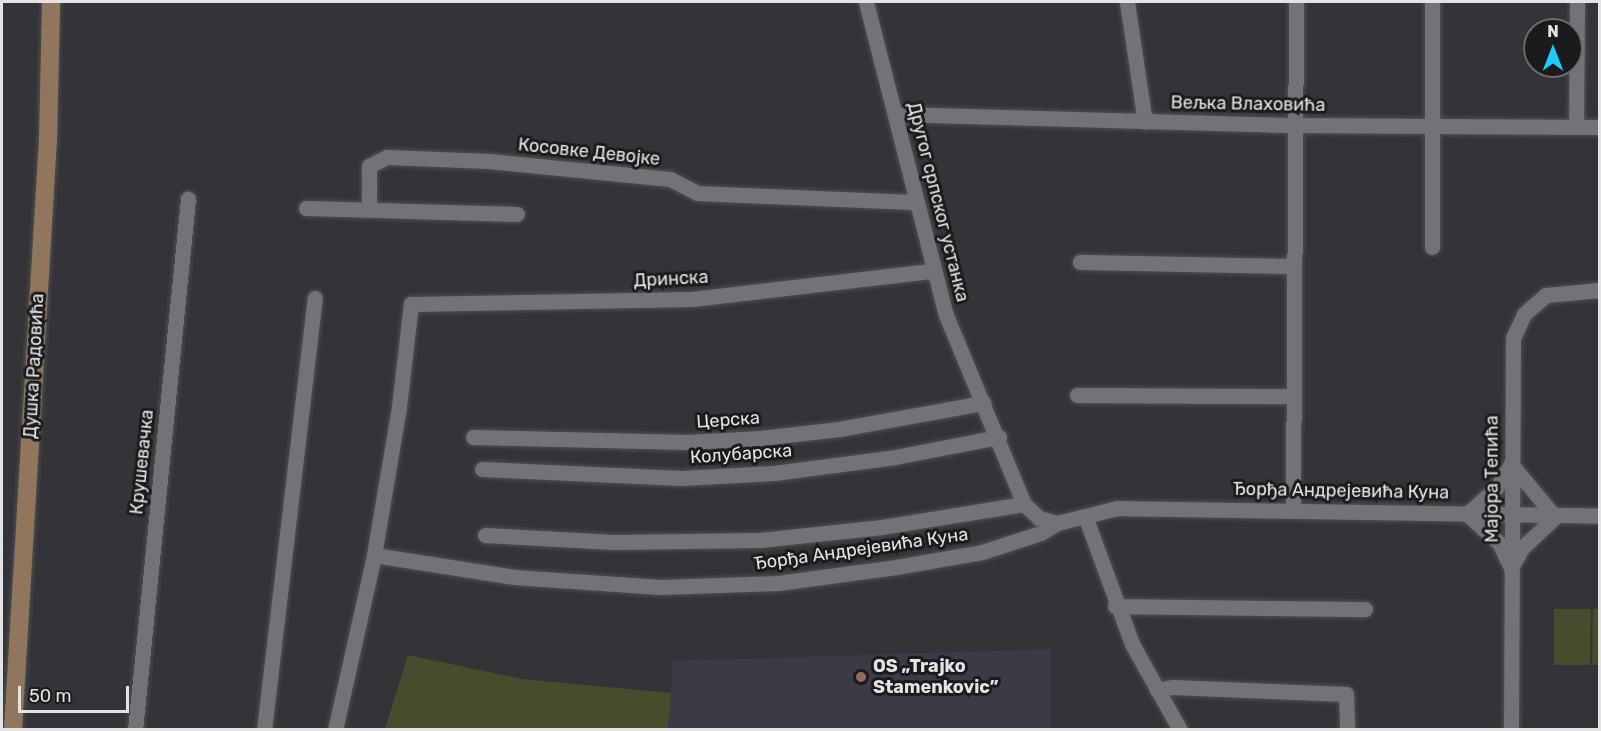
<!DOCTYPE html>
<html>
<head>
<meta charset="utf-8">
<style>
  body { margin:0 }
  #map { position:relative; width:1601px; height:731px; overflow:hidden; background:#343337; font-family:Rubik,sans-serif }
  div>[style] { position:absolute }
  .built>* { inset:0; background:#3c3b45 }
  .green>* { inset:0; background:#484c2d }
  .roads { filter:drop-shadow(0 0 2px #4f4f52) drop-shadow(0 0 2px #4f4f52) }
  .street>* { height:15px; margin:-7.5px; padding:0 7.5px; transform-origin:7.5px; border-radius:7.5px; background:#737277 }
  .secondary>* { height:18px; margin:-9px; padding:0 9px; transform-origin:9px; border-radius:9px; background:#8f765d }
  .dots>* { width:16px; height:16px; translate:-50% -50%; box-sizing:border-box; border:3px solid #1b1b1d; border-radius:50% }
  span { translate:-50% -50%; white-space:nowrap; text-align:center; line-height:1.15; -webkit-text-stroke:6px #1b1b1d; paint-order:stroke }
  .street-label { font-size:18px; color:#e3e3e5 }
  .poi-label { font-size:18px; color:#e3e3e5; font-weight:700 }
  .left { translate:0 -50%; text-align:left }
  .frame { position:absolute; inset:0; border:3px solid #e3e3e5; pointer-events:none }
  .north { position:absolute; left:1523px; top:18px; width:60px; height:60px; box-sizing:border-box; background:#1b1b1d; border:2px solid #6b6b6d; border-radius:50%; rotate:0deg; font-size:16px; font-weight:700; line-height:24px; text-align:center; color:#e3e3e5 }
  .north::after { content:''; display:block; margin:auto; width:21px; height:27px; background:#22c9fe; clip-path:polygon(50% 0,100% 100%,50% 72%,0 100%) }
  .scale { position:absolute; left:18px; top:686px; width:111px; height:27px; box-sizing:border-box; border:3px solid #e3e3e5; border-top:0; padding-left:8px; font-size:18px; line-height:21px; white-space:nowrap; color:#e3e3e5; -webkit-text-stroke:4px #1b1b1d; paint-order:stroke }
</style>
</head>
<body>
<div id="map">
  <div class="built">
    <i style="clip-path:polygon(1051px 649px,1051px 729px,668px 730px,673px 661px)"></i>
  </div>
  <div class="green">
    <i style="clip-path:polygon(1554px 609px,1591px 609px,1590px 665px,1554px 665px)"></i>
    <i style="clip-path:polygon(1593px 609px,1599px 609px,1599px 665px,1592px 665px)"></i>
    <i style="clip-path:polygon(408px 655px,522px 679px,671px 693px,668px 729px,385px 729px)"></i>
  </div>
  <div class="roads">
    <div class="street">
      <i style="left:866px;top:2px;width:323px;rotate:75.7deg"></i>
      <i style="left:946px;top:315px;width:204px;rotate:67.6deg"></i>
      <i style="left:1024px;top:504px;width:21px;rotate:43deg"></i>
      <i style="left:1039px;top:518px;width:19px;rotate:16deg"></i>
      <i style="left:1127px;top:2px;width:121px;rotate:81.5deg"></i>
      <i style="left:896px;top:114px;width:400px;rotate:1.6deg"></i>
      <i style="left:1296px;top:125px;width:304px;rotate:0.4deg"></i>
      <i style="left:1576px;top:127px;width:125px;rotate:-89.5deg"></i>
      <i style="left:306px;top:208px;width:211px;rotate:1.6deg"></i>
      <i style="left:369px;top:208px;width:42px;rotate:-90deg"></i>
      <i style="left:369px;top:166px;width:20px;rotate:-27deg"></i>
      <i style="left:387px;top:157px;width:102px;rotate:2.2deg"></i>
      <i style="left:489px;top:161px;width:182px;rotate:5.7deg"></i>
      <i style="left:670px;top:179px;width:31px;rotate:27deg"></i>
      <i style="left:698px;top:193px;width:219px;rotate:2.4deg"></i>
      <i style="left:1432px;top:247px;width:245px;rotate:-90deg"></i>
      <i style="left:1080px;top:262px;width:213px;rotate:1.1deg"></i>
      <i style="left:1077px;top:395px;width:214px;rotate:0.3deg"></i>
      <i style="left:473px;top:437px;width:215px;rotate:1.3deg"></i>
      <i style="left:688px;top:442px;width:72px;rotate:-3.2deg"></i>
      <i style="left:760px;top:438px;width:80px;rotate:-6.5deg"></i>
      <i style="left:839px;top:429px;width:147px;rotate:-10.2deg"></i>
      <i style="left:1511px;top:464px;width:69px;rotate:50.3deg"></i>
      <i style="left:1555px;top:517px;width:45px;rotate:136.8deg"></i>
      <i style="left:1522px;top:548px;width:23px;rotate:119deg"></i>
      <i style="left:1511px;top:568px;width:26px;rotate:-115deg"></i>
      <i style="left:1500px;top:544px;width:45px;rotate:-137.7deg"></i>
      <i style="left:1467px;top:514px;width:40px;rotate:-42deg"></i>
      <i style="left:1497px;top:487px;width:27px;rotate:-59deg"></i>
      <i style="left:482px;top:469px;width:200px;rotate:2.6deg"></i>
      <i style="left:682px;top:478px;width:92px;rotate:-3.1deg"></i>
      <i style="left:774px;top:473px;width:122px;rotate:-7.5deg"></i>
      <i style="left:895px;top:457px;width:106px;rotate:-10.9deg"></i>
      <i style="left:1293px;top:508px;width:506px;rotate:-89.66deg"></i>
      <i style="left:1085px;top:516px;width:136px;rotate:69.8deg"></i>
      <i style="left:1132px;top:644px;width:98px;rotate:60.8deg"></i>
      <i style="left:485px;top:535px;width:129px;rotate:3.1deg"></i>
      <i style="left:614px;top:542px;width:146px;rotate:-0.8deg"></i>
      <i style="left:760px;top:540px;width:123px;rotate:-6.1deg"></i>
      <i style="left:882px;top:527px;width:144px;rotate:-9.2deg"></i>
      <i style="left:374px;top:555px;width:142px;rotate:8.9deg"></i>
      <i style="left:514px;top:577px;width:146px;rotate:3.9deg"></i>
      <i style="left:660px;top:587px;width:118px;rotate:-1.9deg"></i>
      <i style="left:778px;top:583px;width:119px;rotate:-7.7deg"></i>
      <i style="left:896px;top:567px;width:87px;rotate:-9.9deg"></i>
      <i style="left:982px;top:552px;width:62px;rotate:-17.9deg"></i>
      <i style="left:1041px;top:533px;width:19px;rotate:-32deg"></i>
      <i style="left:1057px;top:523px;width:62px;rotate:-14deg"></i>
      <i style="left:1117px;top:508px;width:483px;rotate:0.9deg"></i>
      <i style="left:1115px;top:606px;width:250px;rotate:0.7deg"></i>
      <i style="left:1157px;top:690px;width:15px;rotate:-11deg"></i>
      <i style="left:1172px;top:687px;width:174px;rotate:2.3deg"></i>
      <i style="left:1346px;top:694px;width:36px;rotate:88deg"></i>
      <i style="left:135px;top:730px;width:534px;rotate:-84.3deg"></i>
      <i style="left:264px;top:730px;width:435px;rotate:-83.3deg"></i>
      <i style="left:335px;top:730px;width:179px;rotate:-77.4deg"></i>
      <i style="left:374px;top:555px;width:150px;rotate:-80.4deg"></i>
      <i style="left:399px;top:407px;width:104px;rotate:-83.4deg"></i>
      <i style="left:411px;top:304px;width:281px;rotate:-1deg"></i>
      <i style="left:692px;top:299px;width:242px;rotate:-6.7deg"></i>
      <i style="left:1511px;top:730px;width:392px;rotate:-89.7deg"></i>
      <i style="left:1513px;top:338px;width:26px;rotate:-65deg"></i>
      <i style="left:1524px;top:314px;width:29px;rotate:-41deg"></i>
      <i style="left:1546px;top:295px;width:54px;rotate:-5.3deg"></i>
    </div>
    <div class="secondary">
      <i style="left:13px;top:730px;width:592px;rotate:-86.61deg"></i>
      <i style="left:48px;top:139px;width:137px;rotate:-88.7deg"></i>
    </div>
  </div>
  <div class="dots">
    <i style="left:861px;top:677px;background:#8d6e63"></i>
  </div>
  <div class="street-label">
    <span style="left:1248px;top:104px;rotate:1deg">Вељка Влаховића</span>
    <span style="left:589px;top:152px;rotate:6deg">Косовке Девојке</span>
    <span style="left:938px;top:202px;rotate:76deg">Другог српског устанка</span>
    <span style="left:671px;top:279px;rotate:-3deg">Дринска</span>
    <span style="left:34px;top:366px;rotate:-87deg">Душка Радовића</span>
    <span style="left:728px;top:420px;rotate:-4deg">Церска</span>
    <span style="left:741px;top:454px;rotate:-4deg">Колубарска</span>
    <span style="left:142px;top:462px;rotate:-84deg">Крушевачка</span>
    <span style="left:1492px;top:479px;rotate:-90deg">Мајора Тепића</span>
    <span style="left:1341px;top:491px;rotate:1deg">Ђорђа Андрејевића Куна</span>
    <span style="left:861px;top:549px;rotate:-8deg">Ђорђа Андрејевића Куна</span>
  </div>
  <div class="poi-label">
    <span class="left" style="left:873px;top:677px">OS „Trajko<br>Stamenkovic”</span>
  </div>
  <div class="frame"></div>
  <div class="north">N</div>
  <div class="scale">50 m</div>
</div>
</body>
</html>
